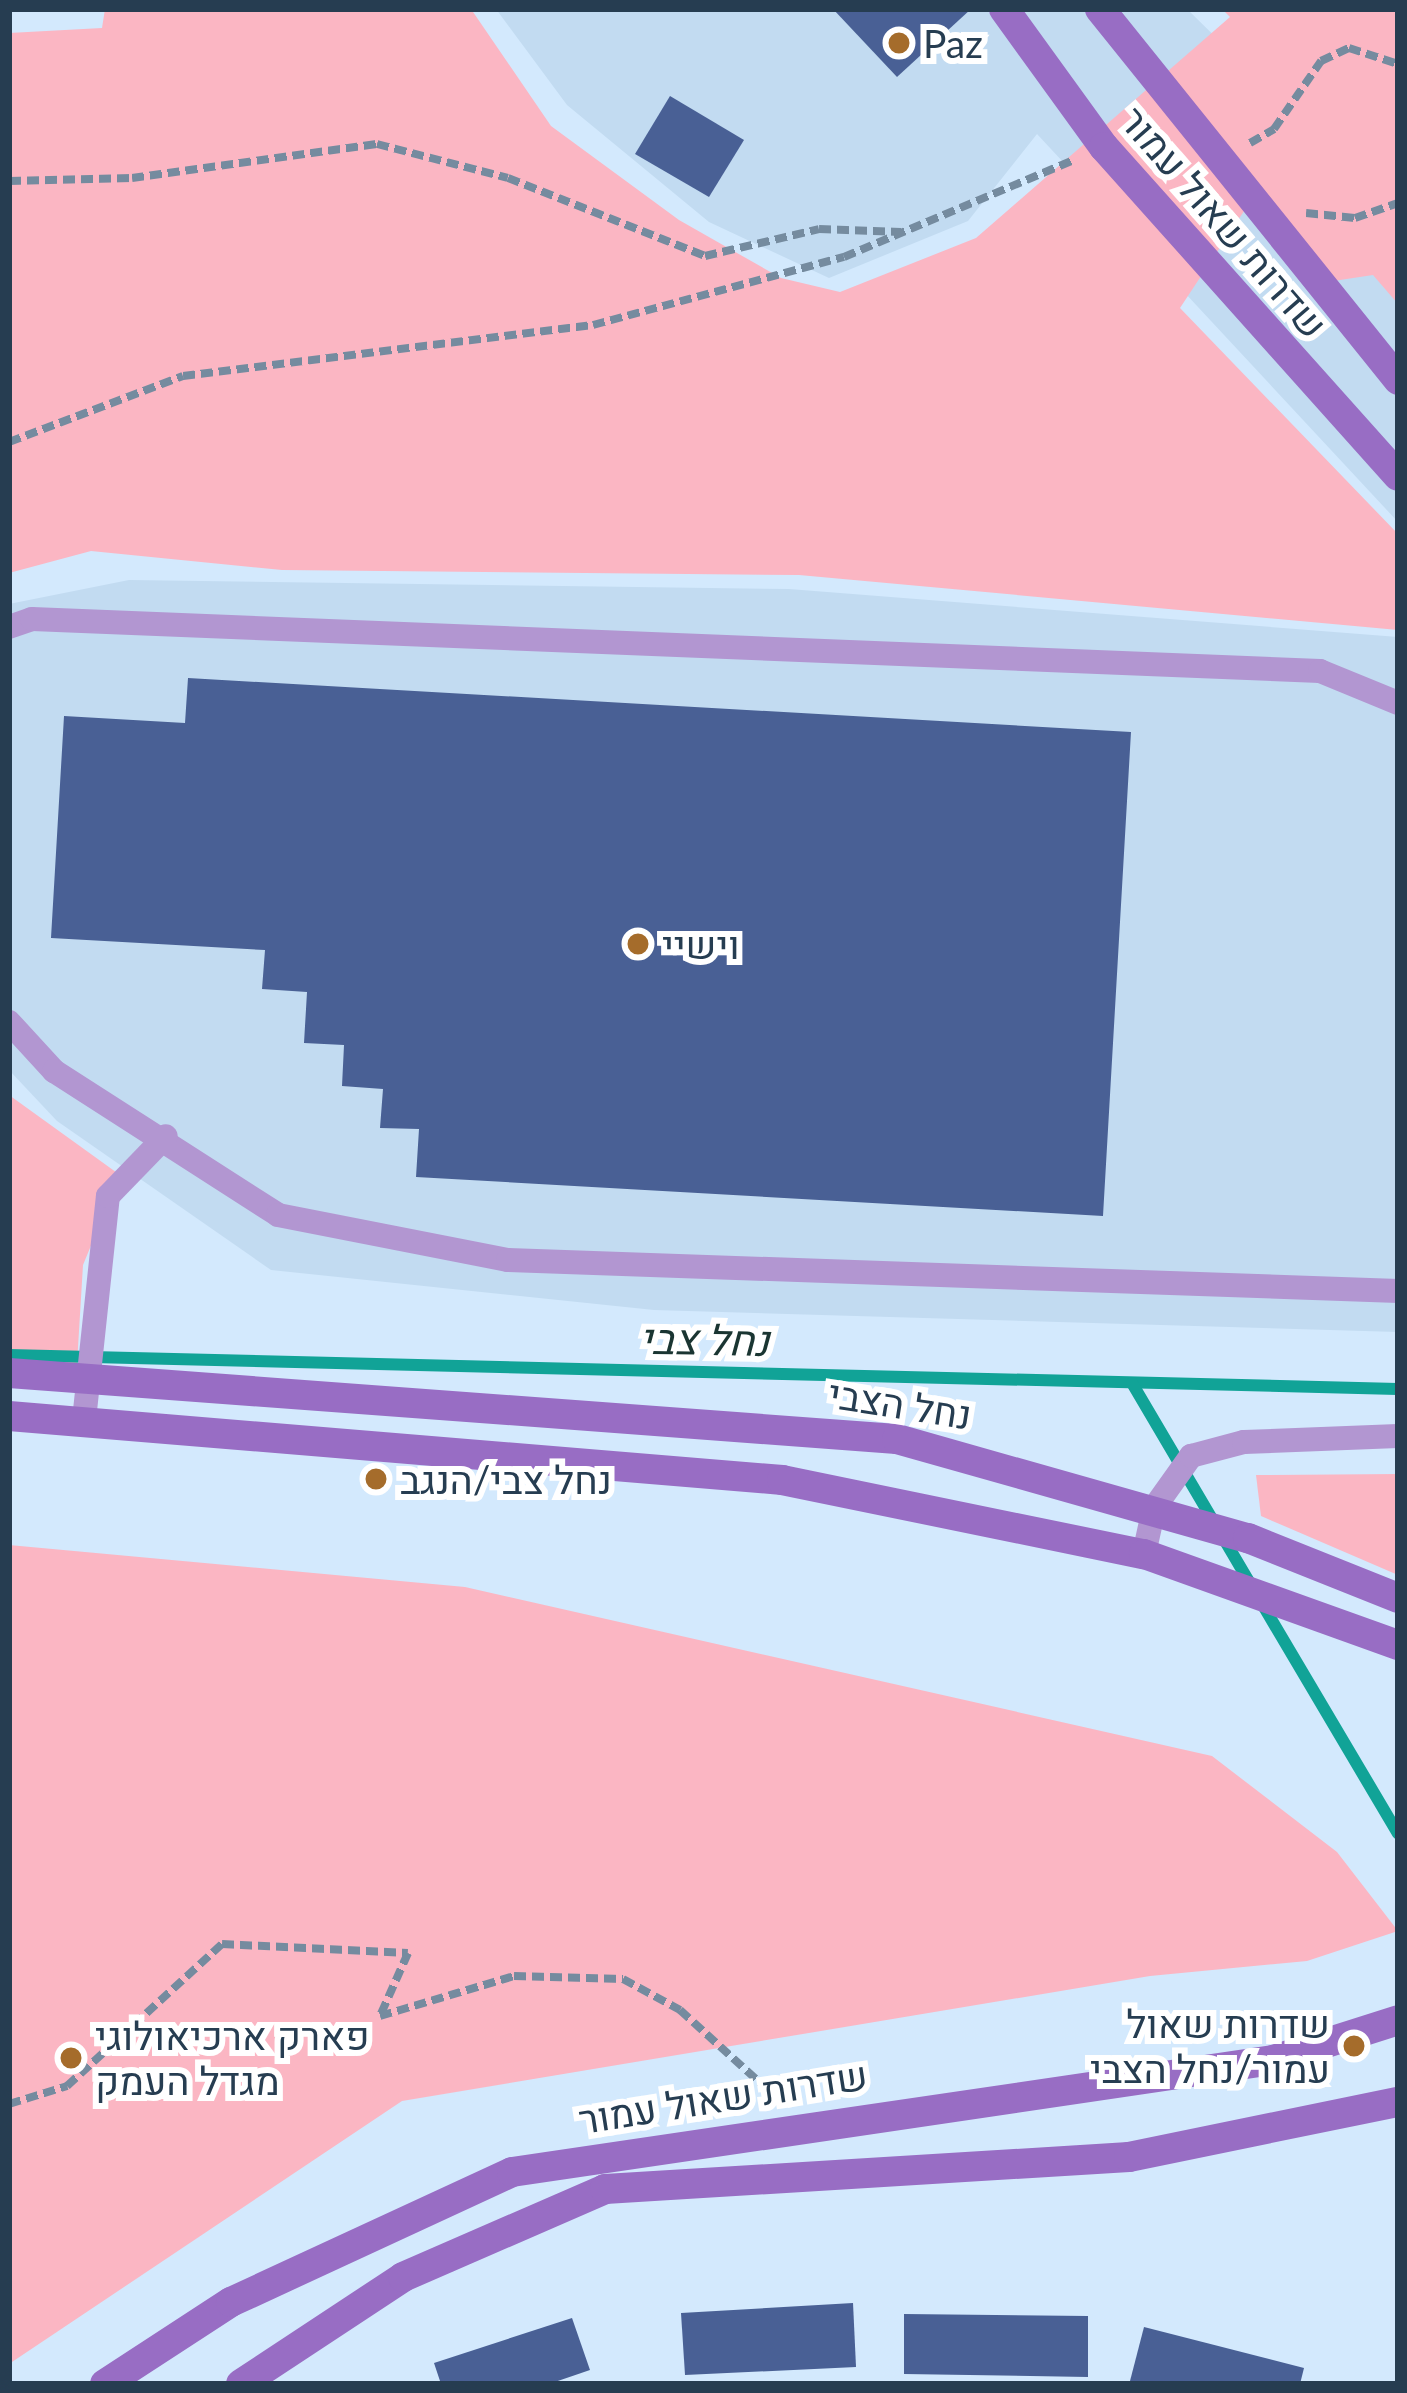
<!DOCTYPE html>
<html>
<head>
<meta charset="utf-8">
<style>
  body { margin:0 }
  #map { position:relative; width:1407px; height:2393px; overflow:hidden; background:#d3e9fd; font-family:Lato,Heebo,sans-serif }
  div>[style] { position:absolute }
  .built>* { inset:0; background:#c2dbf1 }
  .green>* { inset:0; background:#fbb6c3 }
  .stream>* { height:12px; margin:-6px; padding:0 6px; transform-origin:6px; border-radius:6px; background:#11a397 }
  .building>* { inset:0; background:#496095 }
  .path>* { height:8px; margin-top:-4px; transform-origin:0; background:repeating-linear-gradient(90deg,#758b9f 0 12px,transparent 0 18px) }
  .lane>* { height:24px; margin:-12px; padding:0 12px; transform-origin:12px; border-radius:12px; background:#b296d1 }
  .secondary>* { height:30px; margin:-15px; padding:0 15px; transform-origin:15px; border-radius:15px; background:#986dc4 }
  .dots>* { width:33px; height:33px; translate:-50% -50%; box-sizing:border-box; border:6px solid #fff; border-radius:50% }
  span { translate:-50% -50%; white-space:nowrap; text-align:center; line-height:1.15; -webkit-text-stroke:12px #fff; paint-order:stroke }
  .poi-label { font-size:39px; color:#263d51 }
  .left { translate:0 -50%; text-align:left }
  .right { translate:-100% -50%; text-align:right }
  .street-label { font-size:39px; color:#263d51 }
  .water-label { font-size:42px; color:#1a3532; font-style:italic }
  .frame { position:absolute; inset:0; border:12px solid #263d51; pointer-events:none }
</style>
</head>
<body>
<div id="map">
  <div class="built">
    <i style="clip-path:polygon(496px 9px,1187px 9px,1398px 216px,1398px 522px,1037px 134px,968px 221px,829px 278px,709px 222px,567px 105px)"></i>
    <i style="clip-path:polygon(129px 580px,789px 589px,1398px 637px,1398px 1332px,654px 1310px,271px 1270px,57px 1121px,9px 1070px,9px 604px)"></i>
  </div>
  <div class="green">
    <i style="clip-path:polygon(105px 9px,471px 9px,551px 126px,679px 220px,781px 278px,840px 292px,976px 238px,1230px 17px,1222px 9px,1398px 9px,1398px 304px,1373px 275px,1320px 283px,1246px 208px,1180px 308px,1398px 534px,1398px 630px,799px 575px,282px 570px,91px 551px,9px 573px,9px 33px,102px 28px)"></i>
    <i style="clip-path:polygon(9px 1095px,120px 1175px,83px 1265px,77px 1364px,9px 1360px)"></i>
    <i style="clip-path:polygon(1398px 1474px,1398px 1575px,1261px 1516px,1256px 1475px)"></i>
    <i style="clip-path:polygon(9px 1545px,465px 1587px,1212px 1756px,1337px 1852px,1398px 1931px,1307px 1961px,1150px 1976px,402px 2101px,9px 2364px)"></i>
  </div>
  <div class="stream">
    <i style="left:9px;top:1355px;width:1389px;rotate:1.4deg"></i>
    <i style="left:1132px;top:1383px;width:234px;rotate:59.5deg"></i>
    <i style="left:1261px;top:1602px;width:269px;rotate:59.4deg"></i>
  </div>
  <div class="building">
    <i style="clip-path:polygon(833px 9px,971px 9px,897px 77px)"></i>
    <i style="clip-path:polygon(670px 96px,744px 140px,709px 197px,635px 154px)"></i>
    <i style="clip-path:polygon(188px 678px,1131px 732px,1103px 1216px,416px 1177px,419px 1129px,380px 1128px,383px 1089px,342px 1086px,344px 1045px,304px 1043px,307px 992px,262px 989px,265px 950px,51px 938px,64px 716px,185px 723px)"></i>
    <i style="clip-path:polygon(853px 2303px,856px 2367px,685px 2375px,681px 2313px)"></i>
    <i style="clip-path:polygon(904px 2314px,1088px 2316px,1088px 2377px,904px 2374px)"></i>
    <i style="clip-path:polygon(572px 2318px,590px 2370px,549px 2384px,441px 2384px,434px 2363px)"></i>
    <i style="clip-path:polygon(1144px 2327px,1304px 2368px,1300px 2384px,1130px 2381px)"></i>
  </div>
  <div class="path">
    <i style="left:1250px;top:143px;width:28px;rotate:-30deg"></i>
    <i style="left:1274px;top:129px;width:83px;rotate:-55.3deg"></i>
    <i style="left:1321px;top:61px;width:31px;rotate:-25deg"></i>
    <i style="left:1349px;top:48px;width:52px;rotate:18.1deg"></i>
    <i style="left:9px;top:181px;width:123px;rotate:-1.4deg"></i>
    <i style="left:132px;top:178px;width:247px;rotate:-7.9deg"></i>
    <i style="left:377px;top:144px;width:135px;rotate:14.5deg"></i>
    <i style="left:508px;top:178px;width:212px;rotate:21.6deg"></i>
    <i style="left:705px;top:256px;width:117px;rotate:-13.3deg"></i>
    <i style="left:819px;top:229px;width:82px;rotate:2.1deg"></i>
    <i style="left:1306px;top:213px;width:49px;rotate:5.8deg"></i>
    <i style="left:1355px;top:218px;width:46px;rotate:-19.2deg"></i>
    <i style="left:9px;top:442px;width:186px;rotate:-20.8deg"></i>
    <i style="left:183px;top:376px;width:413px;rotate:-7.1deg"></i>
    <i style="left:593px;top:325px;width:260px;rotate:-15.2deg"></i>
    <i style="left:844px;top:257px;width:250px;rotate:-22.9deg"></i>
    <i style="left:9px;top:2104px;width:61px;rotate:-17.2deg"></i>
    <i style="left:67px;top:2086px;width:210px;rotate:-42.5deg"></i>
    <i style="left:222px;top:1944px;width:186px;rotate:2.8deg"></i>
    <i style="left:408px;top:1953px;width:69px;rotate:114deg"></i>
    <i style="left:380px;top:2016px;width:140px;rotate:-16.6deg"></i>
    <i style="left:514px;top:1976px;width:109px;rotate:1.6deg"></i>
    <i style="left:623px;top:1979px;width:65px;rotate:28.5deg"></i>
    <i style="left:680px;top:2010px;width:137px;rotate:42.3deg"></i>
  </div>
  <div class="lane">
    <i style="left:9px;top:627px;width:24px;rotate:-19deg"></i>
    <i style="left:32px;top:619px;width:1289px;rotate:2.31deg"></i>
    <i style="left:1320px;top:671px;width:84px;rotate:22.3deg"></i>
    <i style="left:9px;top:1022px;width:67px;rotate:47.4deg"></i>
    <i style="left:54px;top:1071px;width:266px;rotate:32.7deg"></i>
    <i style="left:278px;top:1215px;width:234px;rotate:11.1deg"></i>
    <i style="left:508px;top:1260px;width:891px;rotate:1.99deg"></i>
    <i style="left:84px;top:1420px;width:225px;rotate:-83.9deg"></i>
    <i style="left:108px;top:1196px;width:83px;rotate:-46deg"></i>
    <i style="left:1144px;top:1554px;width:47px;rotate:-77.7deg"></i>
    <i style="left:1154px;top:1508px;width:64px;rotate:-54.6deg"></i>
    <i style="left:1191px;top:1456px;width:55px;rotate:-14.8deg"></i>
    <i style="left:1244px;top:1442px;width:154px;rotate:-2.2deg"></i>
  </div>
  <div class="secondary">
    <i style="left:1004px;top:9px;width:170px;rotate:54.1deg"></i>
    <i style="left:1104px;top:147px;width:441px;rotate:48.2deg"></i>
    <i style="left:1100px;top:9px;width:476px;rotate:51.2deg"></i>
    <i style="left:9px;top:1373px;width:890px;rotate:4.25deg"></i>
    <i style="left:897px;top:1439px;width:365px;rotate:15.8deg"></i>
    <i style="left:1248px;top:1538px;width:162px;rotate:21.8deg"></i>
    <i style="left:9px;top:1416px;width:776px;rotate:4.73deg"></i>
    <i style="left:782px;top:1480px;width:369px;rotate:11.6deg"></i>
    <i style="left:1144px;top:1554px;width:270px;rotate:19.7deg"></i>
    <i style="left:105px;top:2384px;width:150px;rotate:-33.1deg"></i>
    <i style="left:231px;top:2302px;width:310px;rotate:-24.8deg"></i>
    <i style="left:512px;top:2172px;width:769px;rotate:-8.37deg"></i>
    <i style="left:1273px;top:2060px;width:131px;rotate:-17.7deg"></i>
    <i style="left:241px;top:2384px;width:194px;rotate:-33.4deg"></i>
    <i style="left:403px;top:2277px;width:220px;rotate:-23.5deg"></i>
    <i style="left:605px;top:2189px;width:525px;rotate:-3.49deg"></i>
    <i style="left:1129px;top:2157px;width:275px;rotate:-11.6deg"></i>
  </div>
  <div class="dots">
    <i style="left:899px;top:43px;background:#a56c2b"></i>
    <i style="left:638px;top:944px;background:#a56c2b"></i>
    <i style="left:376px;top:1479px;background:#a56c2b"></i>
    <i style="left:1354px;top:2046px;background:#a56c2b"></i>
    <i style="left:71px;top:2058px;background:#a56c2b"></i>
  </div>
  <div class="poi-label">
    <span class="left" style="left:923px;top:43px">Paz</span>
    <span class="left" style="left:662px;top:944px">וישיי</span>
    <span class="left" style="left:400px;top:1479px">נחל צבי/הנגב</span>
    <span class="right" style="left:1330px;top:2046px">שדרות שאול<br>עמור/נחל הצבי</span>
    <span class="left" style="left:95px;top:2058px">פארק ארכיאולוגי<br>מגדל העמק</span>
  </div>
  <div class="street-label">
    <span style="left:1224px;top:222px;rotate:49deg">שדרות שאול עמור</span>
    <span style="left:900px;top:1404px;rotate:9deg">נחל הצבי</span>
    <span style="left:723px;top:2097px;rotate:-9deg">שדרות שאול עמור</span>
  </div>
  <div class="water-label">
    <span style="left:704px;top:1339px;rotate:1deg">נחל צבי</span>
  </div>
  <div class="frame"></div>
</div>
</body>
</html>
